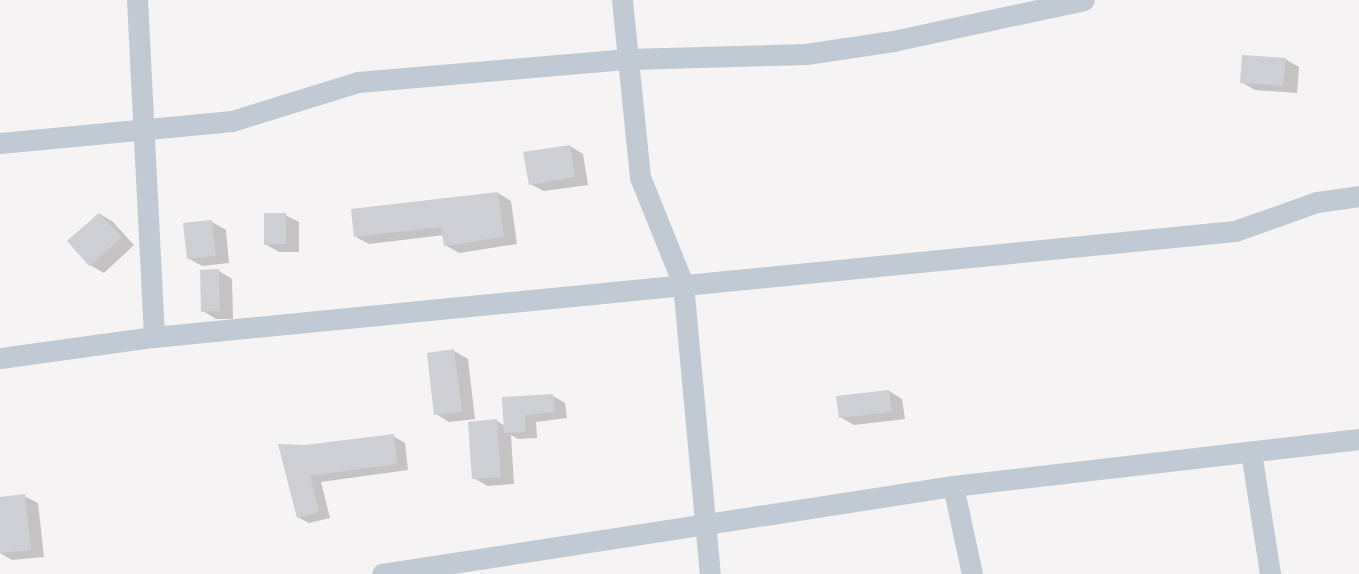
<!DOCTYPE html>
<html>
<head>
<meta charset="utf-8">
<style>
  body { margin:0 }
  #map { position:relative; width:1359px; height:574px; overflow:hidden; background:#f5f3f3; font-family:Quicksand,sans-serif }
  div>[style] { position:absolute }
  .shadow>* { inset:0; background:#0003 }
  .building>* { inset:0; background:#cdcfd5 }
  .street>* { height:21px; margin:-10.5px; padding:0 10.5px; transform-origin:10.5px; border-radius:10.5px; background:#c1cad2 }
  span { translate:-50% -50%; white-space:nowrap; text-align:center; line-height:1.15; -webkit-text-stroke:4.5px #fff; paint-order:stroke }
</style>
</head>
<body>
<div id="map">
  <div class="shadow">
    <i style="clip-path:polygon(1285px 59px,1299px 67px,1297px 93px,1255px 90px,1241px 82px)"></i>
    <i style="clip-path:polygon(570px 146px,583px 154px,588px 185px,544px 191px,530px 184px)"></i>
    <i style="clip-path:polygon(498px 193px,511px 201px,517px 244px,459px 253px,445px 245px,444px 235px,369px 244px,356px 237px)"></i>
    <i style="clip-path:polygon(100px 214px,113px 222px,134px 245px,104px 273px,90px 265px)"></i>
    <i style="clip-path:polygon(285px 215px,299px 222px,299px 252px,279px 252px,265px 244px)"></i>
    <i style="clip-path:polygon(212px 222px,226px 230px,229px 263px,202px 266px,188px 258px)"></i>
    <i style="clip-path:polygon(219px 271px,232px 279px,233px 319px,216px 319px,203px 311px)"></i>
    <i style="clip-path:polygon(454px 351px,468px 359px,475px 419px,449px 422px,436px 414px)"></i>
    <i style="clip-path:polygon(889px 391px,902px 399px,905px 419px,854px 425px,840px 417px)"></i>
    <i style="clip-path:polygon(553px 396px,565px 403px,567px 418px,536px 422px,537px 438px,518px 439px,511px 435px,514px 484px,487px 486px,474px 478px,497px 421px,505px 426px)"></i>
    <i style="clip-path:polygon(393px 436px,405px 443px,408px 470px,321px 482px,330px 518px,309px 523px,298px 517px,305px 447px)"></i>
    <i style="clip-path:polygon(24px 496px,38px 503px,44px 557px,12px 560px,0 553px,0 499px)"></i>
  </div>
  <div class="building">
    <i style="clip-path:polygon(1242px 55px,1286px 58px,1283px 86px,1240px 83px)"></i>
    <i style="clip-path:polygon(570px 145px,575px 177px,529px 185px,523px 152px)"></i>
    <i style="clip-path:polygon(498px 192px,504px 237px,444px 246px,441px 227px,354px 237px,351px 209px)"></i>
    <i style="clip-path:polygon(99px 213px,122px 237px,89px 266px,67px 241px)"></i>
    <i style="clip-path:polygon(264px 213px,286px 213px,286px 244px,264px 245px)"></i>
    <i style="clip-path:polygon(212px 220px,216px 256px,187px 259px,183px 223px)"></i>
    <i style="clip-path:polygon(219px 269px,220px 311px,201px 312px,200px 270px)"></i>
    <i style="clip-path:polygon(454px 349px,462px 412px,434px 415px,427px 353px)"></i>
    <i style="clip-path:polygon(889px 390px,892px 412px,839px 418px,836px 396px)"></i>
    <i style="clip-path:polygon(553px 394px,555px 412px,525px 415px,526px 432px,504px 433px,502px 397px)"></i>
    <i style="clip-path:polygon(497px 419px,501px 477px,472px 479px,468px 422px)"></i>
    <i style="clip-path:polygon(394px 434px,397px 464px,310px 476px,319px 512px,297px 518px,278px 444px,305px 445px)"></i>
    <i style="clip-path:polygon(25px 494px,31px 550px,0 553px,0 497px)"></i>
  </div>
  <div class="street">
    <i style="left:137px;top:0;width:337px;rotate:87.1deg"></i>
    <i style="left:622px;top:0;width:178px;rotate:84.2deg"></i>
    <i style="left:640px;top:177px;width:115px;rotate:68.1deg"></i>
    <i style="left:683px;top:284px;width:291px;rotate:84.7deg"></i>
    <i style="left:0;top:143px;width:233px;rotate:-5.4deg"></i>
    <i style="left:232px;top:121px;width:132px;rotate:-17.2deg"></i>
    <i style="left:358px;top:82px;width:271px;rotate:-4.9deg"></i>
    <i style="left:628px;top:59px;width:178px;rotate:-1.6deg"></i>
    <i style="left:806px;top:54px;width:88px;rotate:-8.5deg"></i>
    <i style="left:893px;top:41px;width:195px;rotate:-12.1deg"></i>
    <i style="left:0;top:358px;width:155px;rotate:-7.8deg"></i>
    <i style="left:154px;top:337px;width:1086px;rotate:-5.6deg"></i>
    <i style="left:1235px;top:231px;width:87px;rotate:-19.5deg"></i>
    <i style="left:1317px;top:202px;width:42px;rotate:-8.1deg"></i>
    <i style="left:1251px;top:452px;width:123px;rotate:81.1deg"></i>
    <i style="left:953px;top:486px;width:90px;rotate:77.8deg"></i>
    <i style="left:382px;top:574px;width:578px;rotate:-8.76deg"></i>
    <i style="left:953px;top:486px;width:409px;rotate:-6.6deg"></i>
  </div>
</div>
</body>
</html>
